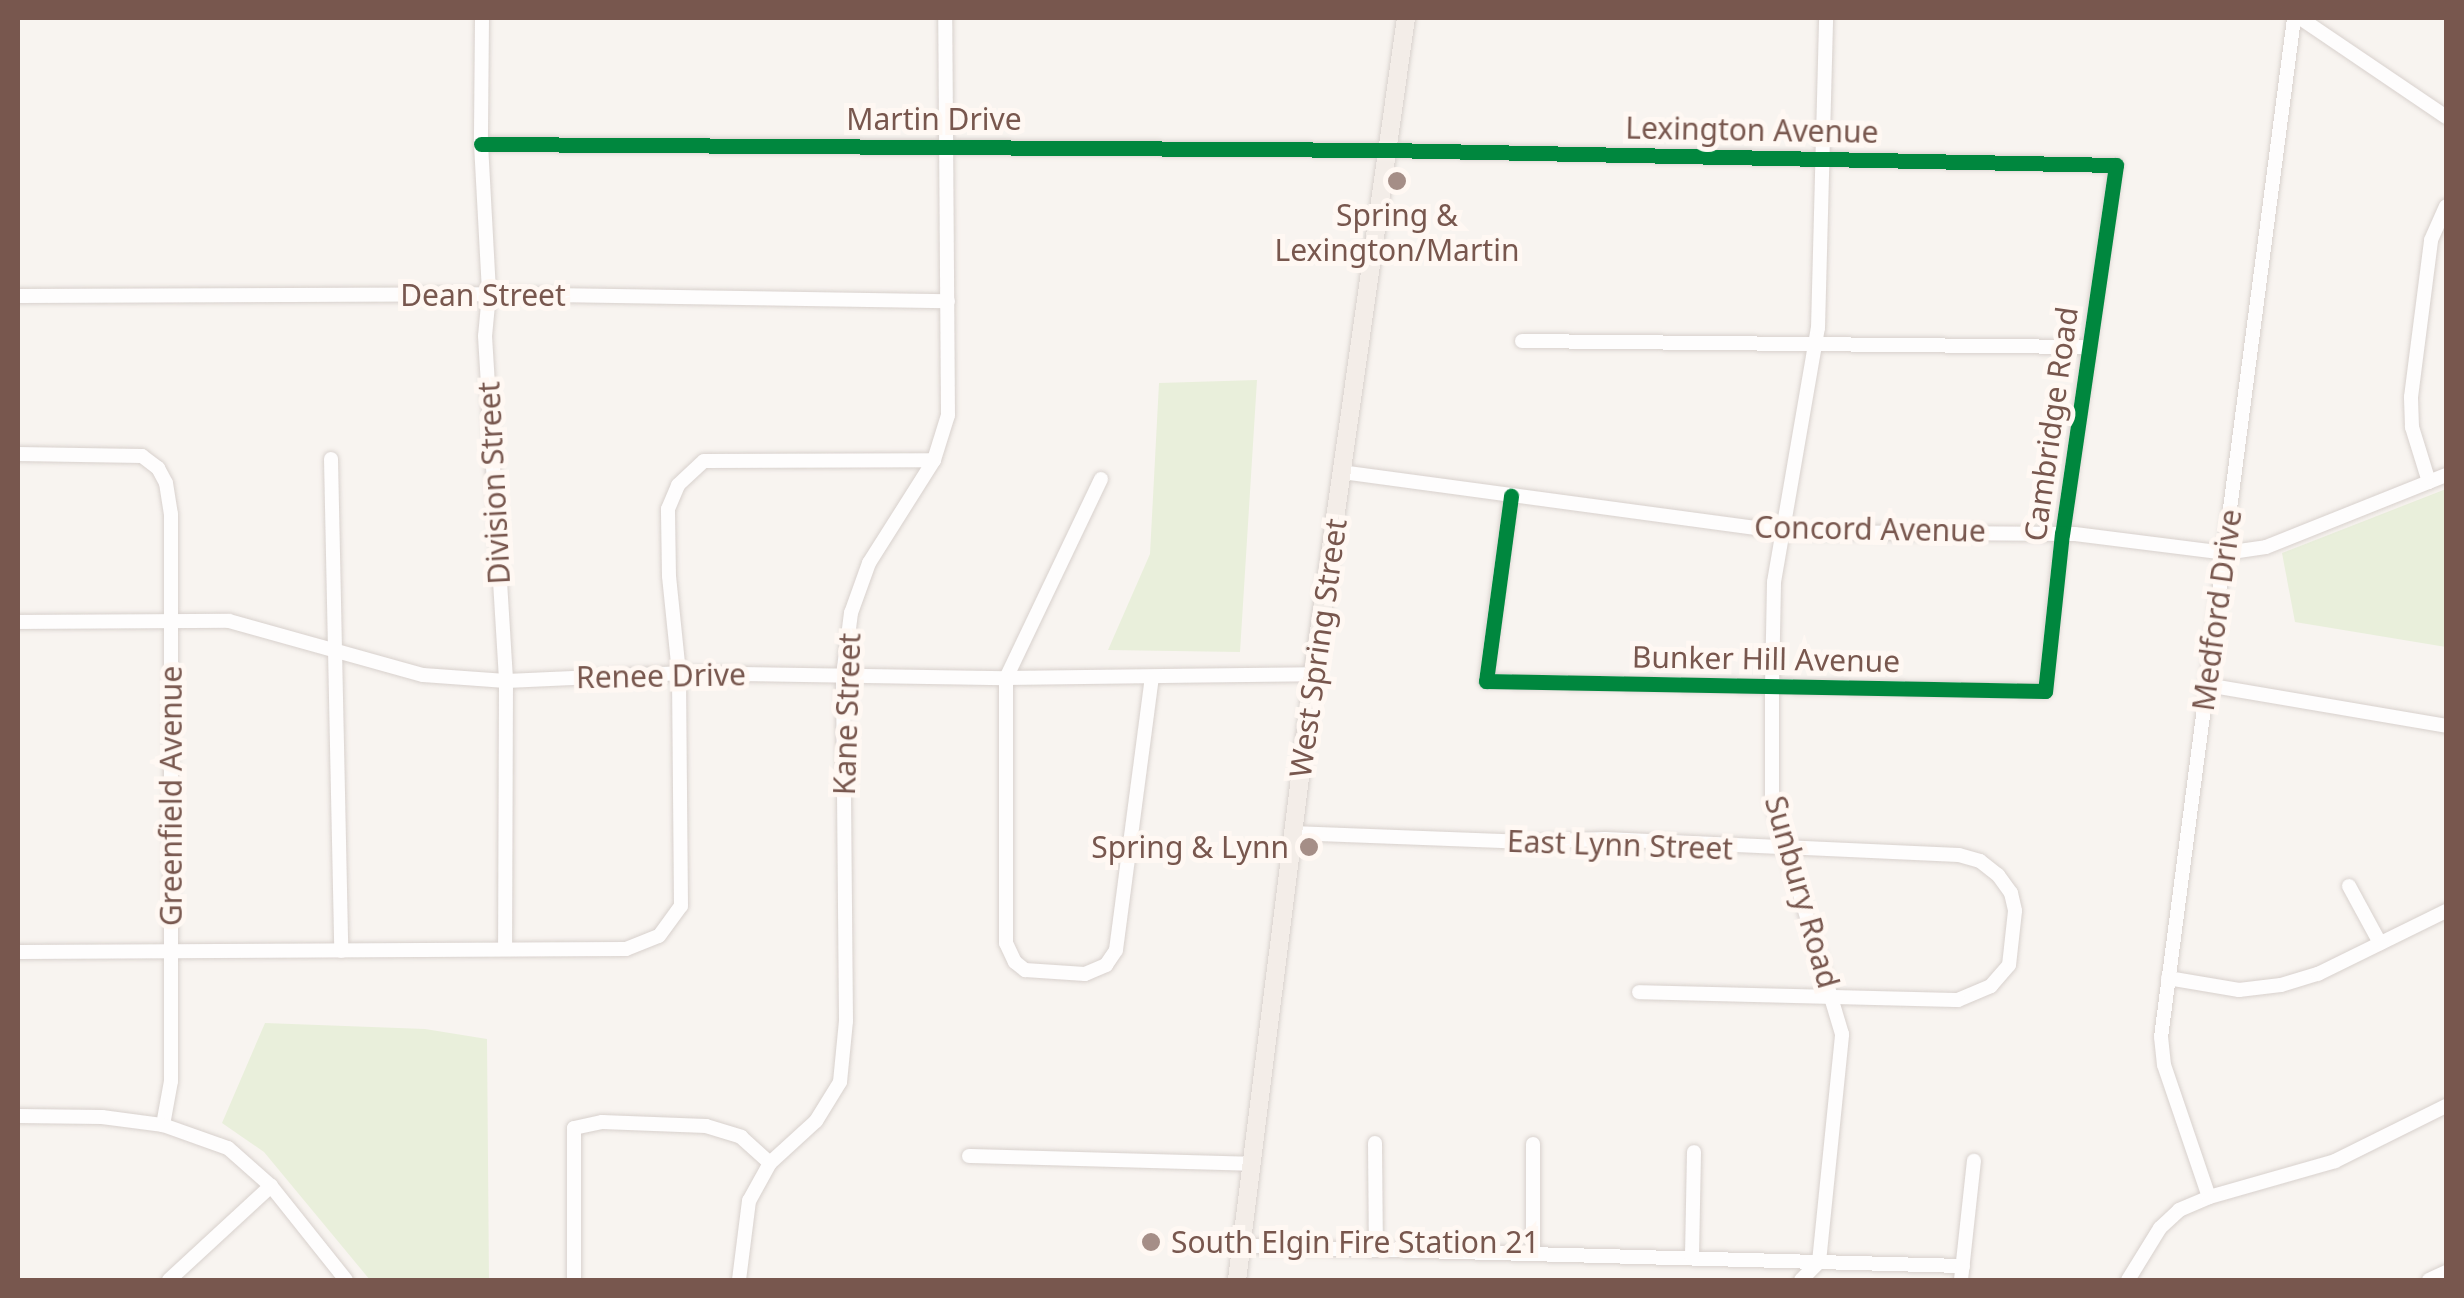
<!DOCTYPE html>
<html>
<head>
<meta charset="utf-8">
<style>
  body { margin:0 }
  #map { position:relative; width:2464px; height:1298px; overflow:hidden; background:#f8f4f0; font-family:"Noto Sans",sans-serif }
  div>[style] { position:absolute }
  .green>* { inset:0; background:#e9efdb }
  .roads { filter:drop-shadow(0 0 2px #d8d1cd) drop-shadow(0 0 2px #d8d1cd) }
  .minor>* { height:14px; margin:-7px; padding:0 7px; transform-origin:7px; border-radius:7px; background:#fefdfd }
  .major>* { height:18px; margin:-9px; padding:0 9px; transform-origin:9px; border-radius:9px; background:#f3ede8 }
  .cycleway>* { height:15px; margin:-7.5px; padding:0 7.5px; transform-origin:7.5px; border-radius:7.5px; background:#00873e }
  .dots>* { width:28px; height:28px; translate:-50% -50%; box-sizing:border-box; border:5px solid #fff8f3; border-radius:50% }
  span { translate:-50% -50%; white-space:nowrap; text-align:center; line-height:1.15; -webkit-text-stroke:10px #fff8f3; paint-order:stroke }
  .street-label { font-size:30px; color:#78574e }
  .poi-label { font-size:30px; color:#78574e }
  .right { translate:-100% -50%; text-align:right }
  .left { translate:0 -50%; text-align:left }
  .frame { position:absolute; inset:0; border:20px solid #78574e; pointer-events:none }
</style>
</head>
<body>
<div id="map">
  <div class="green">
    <i style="clip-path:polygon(1257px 380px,1240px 652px,1108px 650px,1150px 554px,1159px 383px)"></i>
    <i style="clip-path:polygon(2446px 489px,2446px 647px,2295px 622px,2282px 553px)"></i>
    <i style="clip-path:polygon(265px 1023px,425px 1029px,487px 1039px,489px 1280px,370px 1280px,264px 1152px,222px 1123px)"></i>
  </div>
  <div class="roads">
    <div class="minor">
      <i style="left:482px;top:18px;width:126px;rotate:90.5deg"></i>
      <i style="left:481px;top:144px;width:150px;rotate:86.9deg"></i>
      <i style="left:489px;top:294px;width:42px;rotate:95.4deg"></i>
      <i style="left:485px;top:336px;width:346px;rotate:86.5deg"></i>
      <i style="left:506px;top:681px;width:268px;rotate:90.2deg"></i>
      <i style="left:2300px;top:18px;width:176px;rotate:34.1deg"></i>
      <i style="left:481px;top:144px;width:906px;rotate:0.38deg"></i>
      <i style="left:1387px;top:150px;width:729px;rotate:1.18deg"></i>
      <i style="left:2116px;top:165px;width:372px;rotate:98.3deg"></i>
      <i style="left:2062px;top:533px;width:159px;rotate:96.1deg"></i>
      <i style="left:2045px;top:691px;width:559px;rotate:-178.98deg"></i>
      <i style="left:1486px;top:681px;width:187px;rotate:-82.3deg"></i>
      <i style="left:18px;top:296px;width:471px;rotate:-0.2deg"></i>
      <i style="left:489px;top:294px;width:459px;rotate:0.9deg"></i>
      <i style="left:1522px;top:341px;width:568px;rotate:0.61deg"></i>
      <i style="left:18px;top:454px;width:124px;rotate:0.9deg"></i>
      <i style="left:142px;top:456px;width:20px;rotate:37deg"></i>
      <i style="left:158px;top:468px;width:17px;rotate:62deg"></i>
      <i style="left:166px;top:483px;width:31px;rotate:81deg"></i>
      <i style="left:171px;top:514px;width:567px;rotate:90deg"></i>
      <i style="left:171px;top:1081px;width:45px;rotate:100.3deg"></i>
      <i style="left:331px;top:459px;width:492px;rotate:88.8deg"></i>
      <i style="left:1342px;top:472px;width:446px;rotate:7.7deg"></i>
      <i style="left:1784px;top:532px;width:291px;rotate:0.4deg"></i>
      <i style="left:2075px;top:534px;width:151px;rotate:7.2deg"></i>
      <i style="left:2225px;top:553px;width:41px;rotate:-8.3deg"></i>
      <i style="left:2266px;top:547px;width:194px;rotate:-21.8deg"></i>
      <i style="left:1101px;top:479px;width:221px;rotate:115.5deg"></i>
      <i style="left:1006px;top:678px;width:265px;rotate:90deg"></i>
      <i style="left:1006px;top:943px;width:21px;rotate:65deg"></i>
      <i style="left:1015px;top:962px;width:13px;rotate:39deg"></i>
      <i style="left:1025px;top:970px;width:60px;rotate:3.8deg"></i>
      <i style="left:1085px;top:974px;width:23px;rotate:-23deg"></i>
      <i style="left:1106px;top:965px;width:18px;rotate:-56deg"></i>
      <i style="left:1116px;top:950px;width:275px;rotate:-82.5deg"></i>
      <i style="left:2429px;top:482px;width:58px;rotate:-107.2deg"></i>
      <i style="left:2412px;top:427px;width:30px;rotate:-92deg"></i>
      <i style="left:2411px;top:397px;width:158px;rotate:-82.7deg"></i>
      <i style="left:2431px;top:240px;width:37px;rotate:-66deg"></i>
      <i style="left:18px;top:622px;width:211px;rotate:-0.3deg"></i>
      <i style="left:229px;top:621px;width:201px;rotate:15.6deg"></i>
      <i style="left:423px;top:675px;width:83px;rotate:4.1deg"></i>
      <i style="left:506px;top:681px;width:173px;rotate:-2.6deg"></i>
      <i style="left:679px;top:673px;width:327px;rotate:0.9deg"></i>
      <i style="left:1006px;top:678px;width:307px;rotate:-0.7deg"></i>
      <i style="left:2207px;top:685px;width:242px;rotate:9.7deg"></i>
      <i style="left:1292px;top:833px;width:236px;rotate:2.2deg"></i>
      <i style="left:1528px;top:842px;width:77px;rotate:-2.2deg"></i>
      <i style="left:1605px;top:839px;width:354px;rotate:2.6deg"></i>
      <i style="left:1959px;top:855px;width:22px;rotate:16deg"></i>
      <i style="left:1980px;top:861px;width:23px;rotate:38deg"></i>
      <i style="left:1998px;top:875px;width:22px;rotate:54deg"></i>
      <i style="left:2011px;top:893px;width:18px;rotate:77deg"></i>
      <i style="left:2015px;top:911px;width:54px;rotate:96.3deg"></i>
      <i style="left:2009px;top:965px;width:28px;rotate:131deg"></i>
      <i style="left:1991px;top:986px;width:36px;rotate:157deg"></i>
      <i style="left:1958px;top:1000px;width:319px;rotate:-178.6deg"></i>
      <i style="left:2349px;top:886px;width:65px;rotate:61.5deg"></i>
      <i style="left:18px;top:952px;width:608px;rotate:-0.28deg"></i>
      <i style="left:626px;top:949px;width:35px;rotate:-22deg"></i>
      <i style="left:659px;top:936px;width:37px;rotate:-54deg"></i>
      <i style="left:681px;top:906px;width:233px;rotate:-90.5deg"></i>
      <i style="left:679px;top:673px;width:98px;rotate:-95.9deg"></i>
      <i style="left:669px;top:576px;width:67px;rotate:-90.9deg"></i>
      <i style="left:668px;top:509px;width:26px;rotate:-67deg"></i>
      <i style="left:678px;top:485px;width:35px;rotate:-43deg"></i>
      <i style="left:704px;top:461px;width:230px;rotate:-0.2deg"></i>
      <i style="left:2168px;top:978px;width:72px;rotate:9.6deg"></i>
      <i style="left:2239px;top:990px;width:42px;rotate:-6.8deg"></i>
      <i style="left:2281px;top:985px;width:39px;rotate:-17deg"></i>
      <i style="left:2318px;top:974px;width:143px;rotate:-26.2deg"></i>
      <i style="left:18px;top:1116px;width:84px;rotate:0.7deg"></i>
      <i style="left:102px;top:1117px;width:62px;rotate:7.5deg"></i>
      <i style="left:163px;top:1125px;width:69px;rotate:19.5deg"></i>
      <i style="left:228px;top:1148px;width:57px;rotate:41.5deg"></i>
      <i style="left:271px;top:1186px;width:120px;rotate:51.4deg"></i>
      <i style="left:1375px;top:1143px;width:105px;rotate:89.5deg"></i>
      <i style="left:969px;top:1156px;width:283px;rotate:1.6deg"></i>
      <i style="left:2209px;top:1197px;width:139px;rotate:-108.8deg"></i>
      <i style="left:2164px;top:1065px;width:28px;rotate:-96deg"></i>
      <i style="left:2161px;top:1037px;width:1028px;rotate:-82.56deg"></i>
      <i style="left:1241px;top:1246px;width:722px;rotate:1.59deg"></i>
      <i style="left:1533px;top:1253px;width:109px;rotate:-90deg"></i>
      <i style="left:1692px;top:1256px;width:104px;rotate:-88.9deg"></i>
      <i style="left:169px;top:1280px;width:139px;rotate:-42.7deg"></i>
      <i style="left:574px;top:1280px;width:152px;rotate:-90deg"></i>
      <i style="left:574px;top:1128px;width:29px;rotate:-12deg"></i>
      <i style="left:602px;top:1122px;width:104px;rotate:2.2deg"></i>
      <i style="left:706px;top:1126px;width:37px;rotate:17deg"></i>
      <i style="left:741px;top:1137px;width:39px;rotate:42deg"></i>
      <i style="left:739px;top:1280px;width:80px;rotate:-82.8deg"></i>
      <i style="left:749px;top:1201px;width:43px;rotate:-61.1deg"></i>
      <i style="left:770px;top:1163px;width:62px;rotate:-42.4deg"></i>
      <i style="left:816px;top:1121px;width:46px;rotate:-58.4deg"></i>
      <i style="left:840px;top:1082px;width:61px;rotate:-84.4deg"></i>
      <i style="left:846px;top:1021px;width:345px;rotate:-90.5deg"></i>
      <i style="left:843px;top:676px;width:64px;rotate:-82.8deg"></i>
      <i style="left:851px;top:613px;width:53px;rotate:-70.2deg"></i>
      <i style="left:869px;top:563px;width:122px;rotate:-57.7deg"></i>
      <i style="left:934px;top:460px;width:47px;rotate:-72.7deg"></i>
      <i style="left:948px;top:415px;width:397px;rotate:-90.4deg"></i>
      <i style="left:1801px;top:1280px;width:25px;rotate:-45deg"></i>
      <i style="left:1819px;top:1262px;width:229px;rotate:-84.2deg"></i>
      <i style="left:1842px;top:1034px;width:244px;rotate:-106.7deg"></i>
      <i style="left:1772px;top:800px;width:113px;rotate:-90deg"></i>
      <i style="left:1772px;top:687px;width:105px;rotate:-88.9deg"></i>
      <i style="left:1774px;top:582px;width:258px;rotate:-80.2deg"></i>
      <i style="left:1818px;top:328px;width:310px;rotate:-88.5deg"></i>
      <i style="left:1961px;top:1280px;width:120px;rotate:-83.8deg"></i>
      <i style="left:2128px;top:1280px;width:61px;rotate:-58.4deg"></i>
      <i style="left:2160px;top:1228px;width:26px;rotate:-43deg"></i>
      <i style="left:2179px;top:1210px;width:33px;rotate:-23deg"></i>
      <i style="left:2209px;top:1197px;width:131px;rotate:-15.9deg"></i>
      <i style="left:2335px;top:1161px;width:124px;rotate:-26.4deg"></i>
      <i style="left:2429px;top:1280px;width:19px;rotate:-25deg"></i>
    </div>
    <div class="major">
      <i style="left:1237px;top:1280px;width:611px;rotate:-82.85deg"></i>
      <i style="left:1313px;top:674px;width:663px;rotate:-81.93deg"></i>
    </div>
  </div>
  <div class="cycleway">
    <i style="left:481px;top:144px;width:906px;rotate:0.38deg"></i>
    <i style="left:1387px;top:150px;width:729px;rotate:1.18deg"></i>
    <i style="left:2116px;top:165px;width:372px;rotate:98.3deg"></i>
    <i style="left:2062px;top:533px;width:159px;rotate:96.1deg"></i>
    <i style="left:2045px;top:691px;width:559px;rotate:-178.98deg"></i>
    <i style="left:1486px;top:681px;width:187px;rotate:-82.3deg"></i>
  </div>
  <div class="dots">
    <i style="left:1397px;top:181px;background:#a58e87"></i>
    <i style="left:1309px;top:847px;background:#a58e87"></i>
    <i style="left:1151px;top:1242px;background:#a58e87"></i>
  </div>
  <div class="street-label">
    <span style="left:934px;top:119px">Martin Drive</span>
    <span style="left:1752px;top:130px;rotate:1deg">Lexington Avenue</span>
    <span style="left:483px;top:295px">Dean Street</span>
    <span style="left:2051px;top:424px;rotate:-82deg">Cambridge Road</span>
    <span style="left:494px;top:483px;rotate:-93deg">Division Street</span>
    <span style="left:1870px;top:529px;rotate:1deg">Concord Avenue</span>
    <span style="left:2217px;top:610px;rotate:-82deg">Medford Drive</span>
    <span style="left:1318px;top:648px;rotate:-82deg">West Spring Street</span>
    <span style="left:1766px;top:659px;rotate:1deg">Bunker Hill Avenue</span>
    <span style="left:661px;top:676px;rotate:-1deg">Renee Drive</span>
    <span style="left:847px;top:714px;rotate:-88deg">Kane Street</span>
    <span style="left:171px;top:796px;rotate:-90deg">Greenfield Avenue</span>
    <span style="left:1620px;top:845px;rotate:2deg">East Lynn Street</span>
    <span style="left:1802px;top:892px;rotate:74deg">Sunbury Road</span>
  </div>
  <div class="poi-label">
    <span style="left:1397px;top:232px">Spring &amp;<br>Lexington/Martin</span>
    <span class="right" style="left:1289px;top:847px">Spring &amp; Lynn</span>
    <span class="left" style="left:1171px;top:1242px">South Elgin Fire Station 21</span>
  </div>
  <div class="frame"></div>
</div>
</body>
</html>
